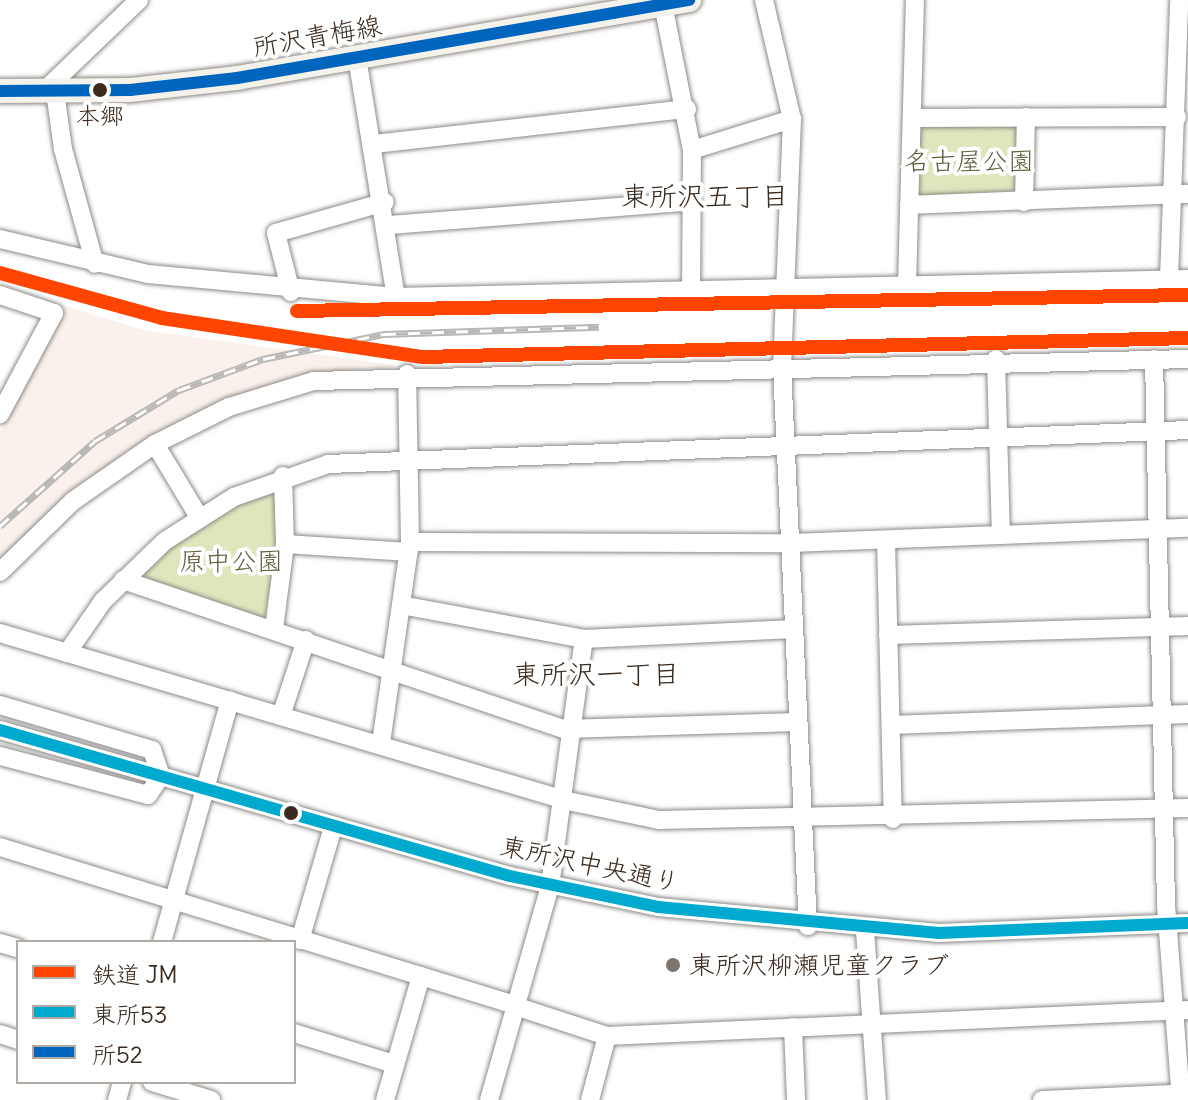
<!DOCTYPE html>
<html>
<head>
<meta charset="utf-8">
<style>
  body { margin:0 }
  #map { position:relative; width:1188px; height:1100px; overflow:hidden; background:#fff; font-family:Delius,"Klee One",sans-serif }
  div>[style] { position:absolute }
  .built>* { inset:0; background:#faf1ec }
  .green>* { inset:0; background:#e0e6bc }
  .roads { filter:drop-shadow(0 0 2px #8e8b88) drop-shadow(0 0 2px #8e8b88) }
  .minor>* { height:18px; margin:-9px; padding:0 9px; transform-origin:9px; border-radius:9px; background:#fff }
  .major>* { height:24px; margin:-12px; padding:0 12px; transform-origin:12px; border-radius:12px; background:#f5f1eb }
  .rail>* { height:7px; margin-top:-3.5px; transform-origin:0; background:repeating-linear-gradient(90deg,#fff 0 12px,#b9b8b6 0 24px); box-sizing:border-box; border-block:2px solid #b9b8b6 }
  .bus-1>* { height:12px; margin:-6px; padding:0 6px; transform-origin:6px; border-radius:6px; background:#00a9ce }
  .bus-2>* { height:12px; margin:-6px; padding:0 6px; transform-origin:6px; border-radius:6px; background:#0065bd }
  .rail-1>* { height:14px; margin:-7px; padding:0 7px; transform-origin:7px; border-radius:7px; background:#ff4500 }
  .dots>* { width:22px; height:22px; translate:-50% -50%; box-sizing:border-box; border:4px solid #fff; border-radius:50% }
  span { translate:-50% -50%; white-space:nowrap; text-align:center; line-height:1.15; -webkit-text-stroke:8px #fff; paint-order:stroke }
  .bus-label { font-size:24px; color:#3b2a1e }
  .street-label { font-size:26px; color:#3b2a1e }
  .park-label { font-size:26px; color:#655c3d }
  .poi-label { font-size:26px; color:#3b2a1e }
  .left { translate:0 -50%; text-align:left }
  .neighbourhood-label { font-size:28px; color:#3b2a1e }
  .legend { position:absolute; left:16px; top:940px; width:280px; height:144px; box-sizing:border-box; background:#fff; border:2px solid #b1aaa5; margin:0; padding:10px 14px; list-style:none; font-size:24px; color:#3b2a1e }
  .legend li { display:flex; align-items:center; gap:16px; height:40px }
  .legend b { width:40px; border:2px solid #b1aaa5 }
</style>
</head>
<body>
<div id="map">
  <div class="built">
    <i style="clip-path:polygon(65px 306px,143px 330px,401px 366px,331px 372px,260px 390px,82px 487px,0 563px,0 432px)"></i>
  </div>
  <div class="green">
    <i style="clip-path:polygon(1019px 122px,1021px 194px,915px 197px,917px 126px)"></i>
    <i style="clip-path:polygon(275px 488px,282px 492px,265px 623px,141px 580px,138px 573px,166px 548px,213px 516px)"></i>
  </div>
  <div class="roads">
    <div class="minor">
      <i style="left:764px;top:0;width:122px;rotate:76.8deg"></i>
      <i style="left:792px;top:119px;width:248px;rotate:92.3deg"></i>
      <i style="left:782px;top:367px;width:560px;rotate:87.34deg"></i>
      <i style="left:663px;top:4px;width:149px;rotate:78.8deg"></i>
      <i style="left:692px;top:150px;width:140px;rotate:90.4deg"></i>
      <i style="left:357px;top:57px;width:243px;rotate:80.8deg"></i>
      <i style="left:43px;top:92px;width:133px;rotate:-43.8deg"></i>
      <i style="left:55px;top:92px;width:58px;rotate:82deg"></i>
      <i style="left:63px;top:149px;width:119px;rotate:74.5deg"></i>
      <i style="left:913px;top:118px;width:264px;rotate:-0.2deg"></i>
      <i style="left:374px;top:144px;width:315px;rotate:-6.4deg"></i>
      <i style="left:692px;top:150px;width:105px;rotate:-17.2deg"></i>
      <i style="left:1024px;top:202px;width:85px;rotate:-88.7deg"></i>
      <i style="left:909px;top:205px;width:279px;rotate:-2.3deg"></i>
      <i style="left:389px;top:225px;width:304px;rotate:-4.5deg"></i>
      <i style="left:0;top:239px;width:152px;rotate:13.3deg"></i>
      <i style="left:148px;top:274px;width:249px;rotate:5.3deg"></i>
      <i style="left:396px;top:297px;width:792px;rotate:-1.3deg"></i>
      <i style="left:1169px;top:279px;width:279px;rotate:-87.9deg"></i>
      <i style="left:907px;top:285px;width:285px;rotate:-88.4deg"></i>
      <i style="left:291px;top:292px;width:61px;rotate:-104.3deg"></i>
      <i style="left:276px;top:233px;width:113px;rotate:-15.9deg"></i>
      <i style="left:0;top:295px;width:57px;rotate:18.4deg"></i>
      <i style="left:54px;top:313px;width:115px;rotate:118.1deg"></i>
      <i style="left:996px;top:359px;width:176px;rotate:88.4deg"></i>
      <i style="left:1154px;top:359px;width:546px;rotate:88.74deg"></i>
      <i style="left:1166px;top:905px;width:196px;rotate:85.6deg"></i>
      <i style="left:155px;top:444px;width:85px;rotate:58.9deg"></i>
      <i style="left:886px;top:540px;width:279px;rotate:88.6deg"></i>
      <i style="left:410px;top:542px;width:381px;rotate:0.2deg"></i>
      <i style="left:791px;top:543px;width:397px;rotate:-2.2deg"></i>
      <i style="left:285px;top:544px;width:124px;rotate:3.7deg"></i>
      <i style="left:0;top:572px;width:102px;rotate:-44.2deg"></i>
      <i style="left:73px;top:501px;width:100px;rotate:-34.8deg"></i>
      <i style="left:155px;top:444px;width:83px;rotate:-26.6deg"></i>
      <i style="left:229px;top:407px;width:89px;rotate:-17deg"></i>
      <i style="left:314px;top:381px;width:874px;rotate:-1.44deg"></i>
      <i style="left:123px;top:580px;width:465px;rotate:18.7deg"></i>
      <i style="left:564px;top:729px;width:234px;rotate:-1.7deg"></i>
      <i style="left:401px;top:605px;width:186px;rotate:10.5deg"></i>
      <i style="left:584px;top:639px;width:210px;rotate:-2.7deg"></i>
      <i style="left:274px;top:629px;width:86px;rotate:-82.6deg"></i>
      <i style="left:285px;top:544px;width:68px;rotate:-91.7deg"></i>
      <i style="left:0;top:633px;width:592px;rotate:16.48deg"></i>
      <i style="left:568px;top:801px;width:93px;rotate:11.8deg"></i>
      <i style="left:659px;top:820px;width:529px;rotate:-1.3deg"></i>
      <i style="left:888px;top:635px;width:300px;rotate:-1.7deg"></i>
      <i style="left:67px;top:653px;width:63px;rotate:-55.3deg"></i>
      <i style="left:103px;top:601px;width:86px;rotate:-44.1deg"></i>
      <i style="left:165px;top:541px;width:82px;rotate:-32.5deg"></i>
      <i style="left:234px;top:497px;width:100px;rotate:-19.3deg"></i>
      <i style="left:328px;top:464px;width:861px;rotate:-2.26deg"></i>
      <i style="left:0;top:705px;width:159px;rotate:16.5deg"></i>
      <i style="left:152px;top:750px;width:28px;rotate:71deg"></i>
      <i style="left:161px;top:776px;width:23px;rotate:124deg"></i>
      <i style="left:148px;top:795px;width:153px;rotate:-165.2deg"></i>
      <i style="left:281px;top:716px;width:80px;rotate:-71.8deg"></i>
      <i style="left:891px;top:725px;width:297px;rotate:-2.1deg"></i>
      <i style="left:0;top:730px;width:530px;rotate:15.98deg"></i>
      <i style="left:510px;top:876px;width:151px;rotate:11.8deg"></i>
      <i style="left:658px;top:907px;width:282px;rotate:5.3deg"></i>
      <i style="left:939px;top:933px;width:249px;rotate:-2.3deg"></i>
      <i style="left:381px;top:743px;width:203px;rotate:-81.8deg"></i>
      <i style="left:410px;top:542px;width:168px;rotate:-91deg"></i>
      <i style="left:0;top:847px;width:539px;rotate:17.06deg"></i>
      <i style="left:865px;top:930px;width:170px;rotate:86deg"></i>
      <i style="left:300px;top:940px;width:118px;rotate:-73.7deg"></i>
      <i style="left:162px;top:942px;width:251px;rotate:-74.3deg"></i>
      <i style="left:0;top:943px;width:19px;rotate:16deg"></i>
      <i style="left:515px;top:1006px;width:97px;rotate:18.1deg"></i>
      <i style="left:607px;top:1036px;width:582px;rotate:-2.56deg"></i>
      <i style="left:793px;top:1027px;width:73px;rotate:87.6deg"></i>
      <i style="left:294px;top:1033px;width:105px;rotate:17.2deg"></i>
      <i style="left:0;top:1034px;width:19px;rotate:18deg"></i>
      <i style="left:152px;top:1082px;width:62px;rotate:17deg"></i>
      <i style="left:117px;top:1100px;width:19px;rotate:-74deg"></i>
      <i style="left:385px;top:1100px;width:129px;rotate:-73.8deg"></i>
      <i style="left:489px;top:1100px;width:223px;rotate:-74.1deg"></i>
      <i style="left:550px;top:886px;width:249px;rotate:-82.2deg"></i>
      <i style="left:590px;top:1100px;width:66px;rotate:-75.1deg"></i>
      <i style="left:1042px;top:1100px;width:146px;rotate:-2.7deg"></i>
    </div>
    <div class="major">
      <i style="left:0;top:91px;width:130px;rotate:-0.4deg"></i>
      <i style="left:130px;top:90px;width:108px;rotate:-6.4deg"></i>
      <i style="left:237px;top:78px;width:459px;rotate:-9.8deg"></i>
    </div>
  </div>
  <div class="rail">
    <i style="left:0;top:526px;width:127px;rotate:-41.8deg"></i>
    <i style="left:95px;top:441px;width:98px;rotate:-31.3deg"></i>
    <i style="left:179px;top:390px;width:90px;rotate:-20.3deg"></i>
    <i style="left:263px;top:359px;width:124px;rotate:-11.7deg"></i>
    <i style="left:384px;top:334px;width:215px;rotate:-1.9deg"></i>
  </div>
  <div class="bus-1">
    <i style="left:0;top:730px;width:530px;rotate:15.98deg"></i>
    <i style="left:510px;top:876px;width:151px;rotate:11.8deg"></i>
    <i style="left:658px;top:907px;width:282px;rotate:5.3deg"></i>
    <i style="left:939px;top:933px;width:249px;rotate:-2.3deg"></i>
  </div>
  <div class="bus-2">
    <i style="left:0;top:91px;width:130px;rotate:-0.4deg"></i>
    <i style="left:130px;top:90px;width:108px;rotate:-6.4deg"></i>
    <i style="left:237px;top:78px;width:459px;rotate:-9.8deg"></i>
  </div>
  <div class="rail-1">
    <i style="left:0;top:273px;width:168px;rotate:15.5deg"></i>
    <i style="left:162px;top:318px;width:264px;rotate:8.5deg"></i>
    <i style="left:423px;top:357px;width:765px;rotate:-1.42deg"></i>
    <i style="left:297px;top:311px;width:891px;rotate:-1.03deg"></i>
  </div>
  <div class="dots">
    <i style="left:100px;top:90px;background:#3b2a1e"></i>
    <i style="left:291px;top:813px;background:#3b2a1e"></i>
    <i style="left:673px;top:965px;background:#80756d"></i>
  </div>
  <div class="bus-label">
    <span style="left:100px;top:116px">本郷</span>
  </div>
  <div class="street-label">
    <span style="left:317px;top:36px;rotate:-10deg">所沢青梅線</span>
    <span style="left:590px;top:864px;rotate:12deg">東所沢中央通り</span>
  </div>
  <div class="park-label">
    <span style="left:969px;top:161px">名古屋公園</span>
    <span style="left:231px;top:561px">原中公園</span>
  </div>
  <div class="poi-label">
    <span class="left" style="left:689px;top:965px">東所沢柳瀬児童クラブ</span>
  </div>
  <div class="neighbourhood-label">
    <span style="left:705px;top:196px">東所沢五丁目</span>
    <span style="left:596px;top:674px">東所沢一丁目</span>
  </div>
  <ul class="legend">
  <li><b style="height:10px;background:#ff4500"></b>鉄道 JM</li>
  <li><b style="height:10px;background:#00a9ce"></b>東所53</li>
  <li><b style="height:10px;background:#0065bd"></b>所52</li>
  </ul>
</div>
</body>
</html>
